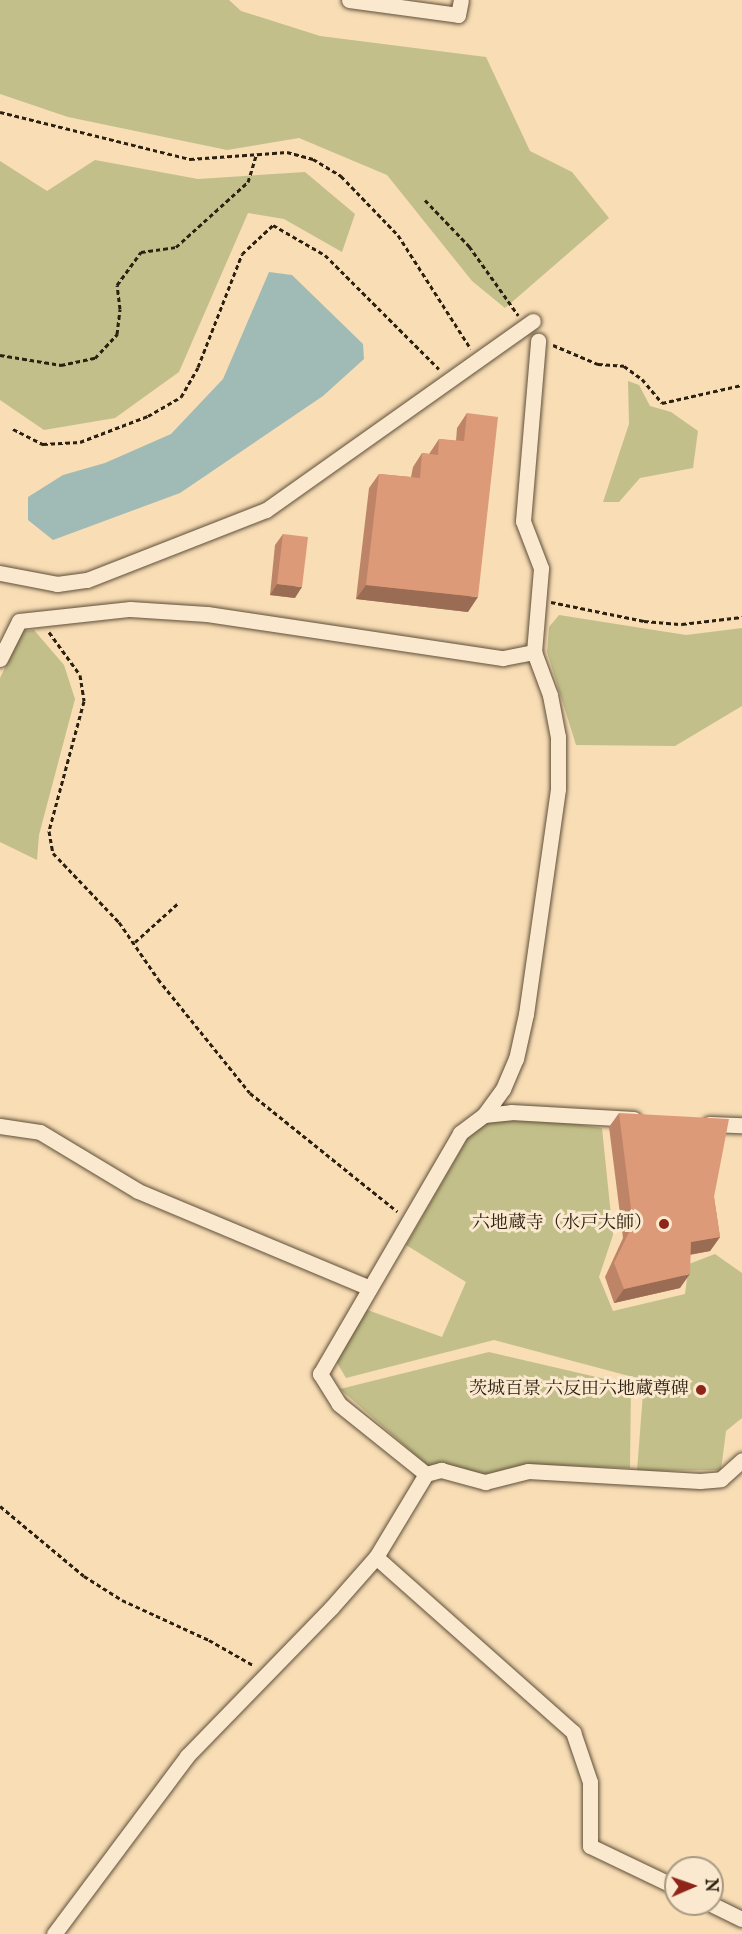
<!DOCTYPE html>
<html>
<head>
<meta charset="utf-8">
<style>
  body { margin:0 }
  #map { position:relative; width:742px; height:1934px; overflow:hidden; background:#f8ddb5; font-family:"IM FELL English","Noto Serif JP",serif }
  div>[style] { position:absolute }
  .green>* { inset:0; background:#c3bf8a }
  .water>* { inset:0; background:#a0bab6 }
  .path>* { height:3px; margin-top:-1.5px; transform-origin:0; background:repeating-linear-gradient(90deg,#2c2010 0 4.5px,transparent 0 7.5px) }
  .roads { filter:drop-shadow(0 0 2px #5f4f39) drop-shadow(0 0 2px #5f4f39) }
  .minor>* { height:15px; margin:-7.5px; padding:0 7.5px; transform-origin:7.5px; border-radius:7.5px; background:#fae9cf }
  .wall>* { inset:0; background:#be8467 }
  .shaded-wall>* { inset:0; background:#9b6c54 }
  .building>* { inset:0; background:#dd9a78 }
  .dots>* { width:16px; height:16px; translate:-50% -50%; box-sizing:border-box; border:3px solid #fae9cf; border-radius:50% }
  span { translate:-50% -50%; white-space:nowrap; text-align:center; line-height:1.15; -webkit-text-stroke:6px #fae9cf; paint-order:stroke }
  .poi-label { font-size:18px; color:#2c2010 }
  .right { translate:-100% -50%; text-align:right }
  .north { position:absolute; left:664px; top:1856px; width:60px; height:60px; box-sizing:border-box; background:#fae9cf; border:2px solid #a89983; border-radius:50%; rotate:88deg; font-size:16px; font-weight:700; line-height:24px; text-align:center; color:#2c2010 }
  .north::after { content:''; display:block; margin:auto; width:21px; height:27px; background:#8f2418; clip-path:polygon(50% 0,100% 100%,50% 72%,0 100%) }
</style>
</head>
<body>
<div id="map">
  <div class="green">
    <i style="clip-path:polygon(0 0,229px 0,241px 11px,320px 36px,486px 57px,530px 151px,572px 172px,609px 218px,505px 308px,472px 281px,387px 175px,299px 138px,227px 150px,68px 117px,0 94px)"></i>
    <i style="clip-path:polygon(95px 160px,198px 179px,305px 172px,355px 214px,342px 252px,284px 219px,248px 213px,179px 372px,115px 418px,44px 430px,0 400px,0 161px,47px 191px)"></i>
    <i style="clip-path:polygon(628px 381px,639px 385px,650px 406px,671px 412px,698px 431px,693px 468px,640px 478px,619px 502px,603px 502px,629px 424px)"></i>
    <i style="clip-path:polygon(559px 615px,686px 635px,742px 628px,742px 706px,675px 746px,576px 745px,547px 652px,549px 627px)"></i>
    <i style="clip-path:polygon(34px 630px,64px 665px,75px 699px,39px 835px,37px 860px,0 842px,0 678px,19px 638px,24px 631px)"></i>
    <i style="clip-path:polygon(497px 1113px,602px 1128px,613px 1235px,599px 1277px,613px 1311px,685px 1294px,689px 1264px,715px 1254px,742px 1273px,742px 1418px,726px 1431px,721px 1470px,637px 1471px,644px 1380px,494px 1340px,346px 1378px,333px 1356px,362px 1308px,442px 1337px,466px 1282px,406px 1245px,467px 1139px)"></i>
    <i style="clip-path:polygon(489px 1352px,631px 1385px,630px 1468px,525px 1465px,488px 1475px,428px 1466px,340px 1389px)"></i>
  </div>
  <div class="water">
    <i style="clip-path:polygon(269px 272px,292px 275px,363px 344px,364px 359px,323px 396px,180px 493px,53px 540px,28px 520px,28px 497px,63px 475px,105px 463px,171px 434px,223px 379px)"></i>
  </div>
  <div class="path">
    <i style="left:0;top:112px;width:196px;rotate:13.9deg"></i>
    <i style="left:190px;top:159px;width:97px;rotate:-4.1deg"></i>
    <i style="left:287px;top:152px;width:27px;rotate:15deg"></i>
    <i style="left:313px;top:159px;width:33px;rotate:31deg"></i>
    <i style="left:341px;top:176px;width:82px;rotate:46deg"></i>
    <i style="left:398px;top:235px;width:135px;rotate:57.4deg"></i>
    <i style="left:425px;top:200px;width:64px;rotate:46.3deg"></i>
    <i style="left:469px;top:246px;width:85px;rotate:54.6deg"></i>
    <i style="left:553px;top:345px;width:49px;rotate:22.9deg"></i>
    <i style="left:598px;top:364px;width:26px;rotate:4deg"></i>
    <i style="left:624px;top:366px;width:22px;rotate:36deg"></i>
    <i style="left:642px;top:379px;width:31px;rotate:50deg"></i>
    <i style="left:662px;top:403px;width:82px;rotate:-12.7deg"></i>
    <i style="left:0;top:355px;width:62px;rotate:9.3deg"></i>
    <i style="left:61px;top:365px;width:35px;rotate:-12deg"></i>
    <i style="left:95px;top:358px;width:33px;rotate:-47deg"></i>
    <i style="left:117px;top:334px;width:25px;rotate:-83deg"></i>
    <i style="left:120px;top:309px;width:24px;rotate:-97deg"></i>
    <i style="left:117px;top:285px;width:41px;rotate:-54deg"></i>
    <i style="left:141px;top:252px;width:35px;rotate:-8deg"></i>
    <i style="left:176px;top:247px;width:97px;rotate:-42.1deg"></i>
    <i style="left:248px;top:182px;width:30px;rotate:-73deg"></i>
    <i style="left:13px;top:429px;width:34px;rotate:27deg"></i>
    <i style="left:43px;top:444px;width:37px;rotate:-3deg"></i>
    <i style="left:80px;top:442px;width:73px;rotate:-20.9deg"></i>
    <i style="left:148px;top:416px;width:38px;rotate:-30deg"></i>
    <i style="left:181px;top:397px;width:34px;rotate:-60deg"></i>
    <i style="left:198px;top:367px;width:121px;rotate:-68.7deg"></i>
    <i style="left:242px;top:254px;width:42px;rotate:-43.1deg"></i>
    <i style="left:273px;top:225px;width:60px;rotate:30deg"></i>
    <i style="left:325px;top:255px;width:161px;rotate:45deg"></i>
    <i style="left:551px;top:602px;width:95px;rotate:11.5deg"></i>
    <i style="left:644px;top:621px;width:38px;rotate:5deg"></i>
    <i style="left:682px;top:624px;width:60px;rotate:-6.7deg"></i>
    <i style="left:49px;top:632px;width:53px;rotate:54.2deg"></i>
    <i style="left:80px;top:675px;width:26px;rotate:81deg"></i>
    <i style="left:84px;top:701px;width:135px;rotate:105.1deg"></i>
    <i style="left:49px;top:831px;width:22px;rotate:80deg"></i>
    <i style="left:53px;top:853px;width:95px;rotate:46.3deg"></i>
    <i style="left:119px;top:922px;width:69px;rotate:55.6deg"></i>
    <i style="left:158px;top:979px;width:146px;rotate:51.1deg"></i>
    <i style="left:250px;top:1093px;width:189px;rotate:38.8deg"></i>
    <i style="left:135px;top:942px;width:57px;rotate:-42.1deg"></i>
    <i style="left:0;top:1506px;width:109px;rotate:39.8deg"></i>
    <i style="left:84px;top:1576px;width:45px;rotate:32.3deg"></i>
    <i style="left:122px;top:1600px;width:96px;rotate:24.7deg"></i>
    <i style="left:209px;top:1640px;width:51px;rotate:29.6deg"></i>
  </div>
  <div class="roads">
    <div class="minor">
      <i style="left:349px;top:0;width:110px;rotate:7.8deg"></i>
      <i style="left:458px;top:15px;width:15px;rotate:-79deg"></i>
      <i style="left:0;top:573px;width:58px;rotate:10.9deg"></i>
      <i style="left:57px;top:584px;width:30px;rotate:-8deg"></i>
      <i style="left:87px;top:580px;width:192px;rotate:-21.4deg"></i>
      <i style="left:266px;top:510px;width:327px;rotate:-35.3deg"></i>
      <i style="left:0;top:659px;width:42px;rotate:-63.4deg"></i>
      <i style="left:19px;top:621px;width:112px;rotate:-6.2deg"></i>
      <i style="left:130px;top:609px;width:77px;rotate:3.7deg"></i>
      <i style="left:207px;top:614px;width:299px;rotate:8.5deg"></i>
      <i style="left:503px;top:658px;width:32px;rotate:-11deg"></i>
      <i style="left:484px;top:1115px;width:27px;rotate:-6deg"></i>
      <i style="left:511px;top:1112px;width:123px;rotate:3.3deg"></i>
      <i style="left:709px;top:1124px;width:33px;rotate:2deg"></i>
      <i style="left:0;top:1126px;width:40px;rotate:8.5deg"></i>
      <i style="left:40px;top:1132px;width:114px;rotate:31deg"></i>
      <i style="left:138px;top:1191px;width:249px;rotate:22.7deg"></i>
      <i style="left:426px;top:1474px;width:112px;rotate:-141.2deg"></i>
      <i style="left:339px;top:1404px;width:36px;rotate:-122deg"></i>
      <i style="left:320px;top:1374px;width:279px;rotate:-59.8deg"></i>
      <i style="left:460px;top:1133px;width:30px;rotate:-37deg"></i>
      <i style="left:484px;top:1115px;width:32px;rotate:-54deg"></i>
      <i style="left:503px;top:1089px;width:33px;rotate:-67deg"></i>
      <i style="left:516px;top:1059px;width:46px;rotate:-77.5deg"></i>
      <i style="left:526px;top:1014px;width:227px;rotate:-81.9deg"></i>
      <i style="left:558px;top:789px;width:52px;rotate:-90deg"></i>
      <i style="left:558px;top:737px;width:43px;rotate:-100.8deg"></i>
      <i style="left:550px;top:695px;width:46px;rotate:-110.4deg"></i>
      <i style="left:534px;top:652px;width:84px;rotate:-85.2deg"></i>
      <i style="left:541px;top:568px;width:50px;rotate:-111deg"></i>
      <i style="left:523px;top:521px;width:181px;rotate:-85.2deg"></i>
      <i style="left:376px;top:1557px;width:264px;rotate:41.6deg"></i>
      <i style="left:573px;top:1732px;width:53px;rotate:71.2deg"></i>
      <i style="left:590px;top:1782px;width:64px;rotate:90deg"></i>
      <i style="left:590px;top:1846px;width:95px;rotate:25.5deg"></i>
      <i style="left:711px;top:1904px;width:34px;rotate:26deg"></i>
      <i style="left:54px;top:1934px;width:222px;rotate:-53.2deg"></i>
      <i style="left:187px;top:1756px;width:206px;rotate:-45.8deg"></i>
      <i style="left:331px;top:1608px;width:68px;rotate:-48.6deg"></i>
      <i style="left:376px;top:1557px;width:97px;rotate:-58.9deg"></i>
      <i style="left:426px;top:1474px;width:16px;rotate:-15deg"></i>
      <i style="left:441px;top:1470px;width:46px;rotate:15.3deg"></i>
      <i style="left:485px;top:1482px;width:44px;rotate:-14.3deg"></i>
      <i style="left:528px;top:1471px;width:172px;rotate:3.3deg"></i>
      <i style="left:700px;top:1481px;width:21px;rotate:-5deg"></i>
      <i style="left:721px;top:1479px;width:28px;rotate:-42deg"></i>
    </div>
  </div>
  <div class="wall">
    <i style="clip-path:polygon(467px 413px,468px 612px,356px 599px,369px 488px,379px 474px,411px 477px,413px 467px,422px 453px,429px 454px,439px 439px,456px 441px,457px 428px)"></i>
    <i style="clip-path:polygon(283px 534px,295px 598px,270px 595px,275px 545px)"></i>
    <i style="clip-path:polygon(619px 1113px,714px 1197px,720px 1237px,710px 1251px,690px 1255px,680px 1288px,614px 1303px,605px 1277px,623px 1238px,609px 1127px)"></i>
  </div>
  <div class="shaded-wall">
    <i style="clip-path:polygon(277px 584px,302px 587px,295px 598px,270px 595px)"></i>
    <i style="clip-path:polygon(366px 585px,478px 597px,468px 612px,356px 599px)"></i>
    <i style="clip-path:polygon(720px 1237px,710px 1251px,681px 1256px,691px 1242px)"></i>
    <i style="clip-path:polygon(690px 1274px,680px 1288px,614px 1303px,624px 1289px)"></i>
  </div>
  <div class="building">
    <i style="clip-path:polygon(467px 413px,498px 417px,478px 597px,366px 585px,379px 474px,420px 478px,422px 453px,438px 455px,439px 439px,464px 441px)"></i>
    <i style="clip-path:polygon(283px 534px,308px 537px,302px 587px,277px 584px)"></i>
    <i style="clip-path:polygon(619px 1113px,729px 1119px,714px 1197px,720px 1237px,691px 1242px,690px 1274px,624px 1289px,614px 1263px,633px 1224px)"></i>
  </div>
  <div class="dots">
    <i style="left:664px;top:1224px;background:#8f2418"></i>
    <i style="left:701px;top:1390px;background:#8f2418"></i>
  </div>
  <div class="poi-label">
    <span class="right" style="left:652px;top:1224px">六地蔵寺（水戸大師）</span>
    <span class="right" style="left:689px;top:1390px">茨城百景 六反田六地蔵尊碑</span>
  </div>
  <div class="north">N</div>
</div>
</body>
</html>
